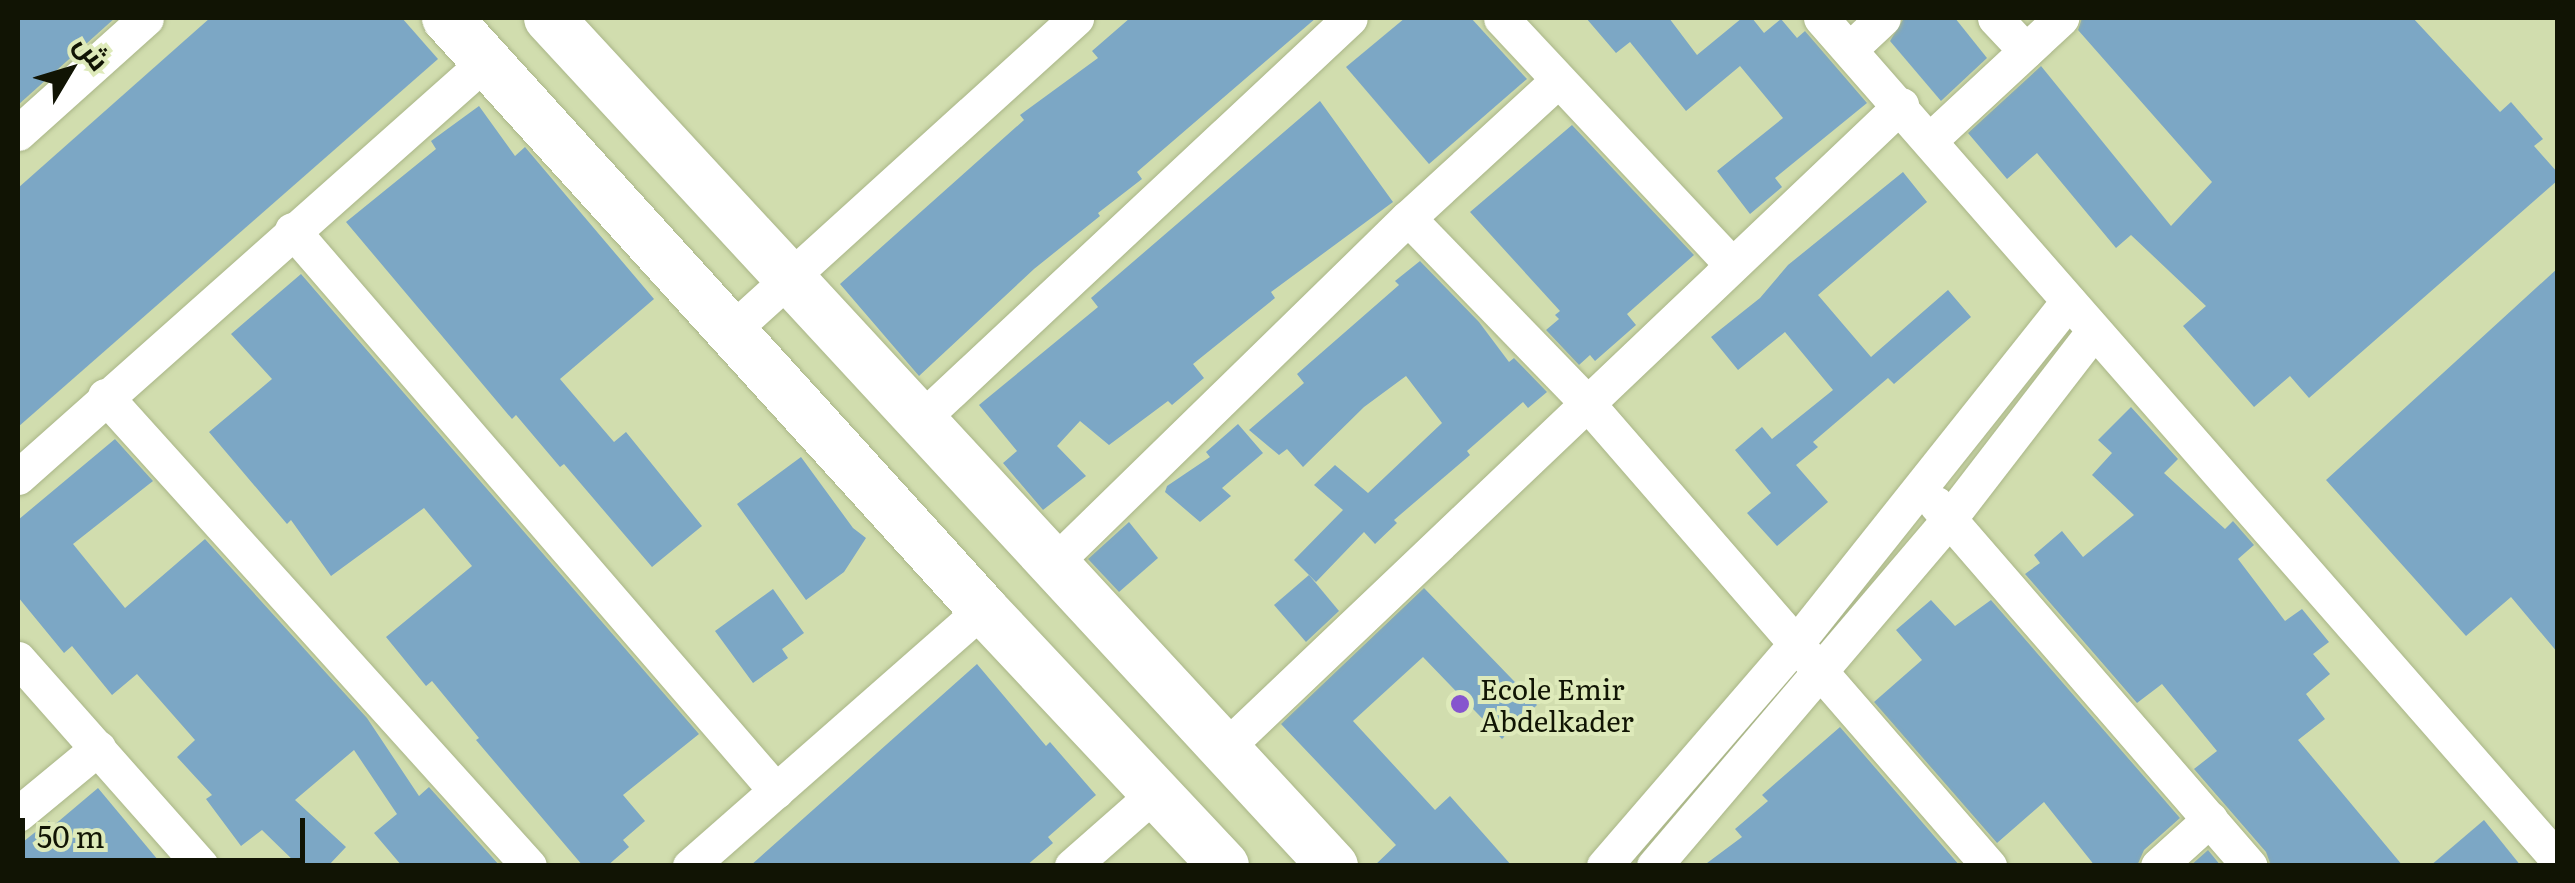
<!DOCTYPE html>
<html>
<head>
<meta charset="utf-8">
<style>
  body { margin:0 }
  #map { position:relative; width:2575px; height:883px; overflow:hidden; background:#d1ddae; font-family:Literata,Cairo,serif }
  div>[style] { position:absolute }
  .building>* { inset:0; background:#7ca7c5 }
  .roads { filter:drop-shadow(0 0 2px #a9b587) drop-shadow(0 0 2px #a9b587) }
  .street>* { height:35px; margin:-17.5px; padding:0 17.5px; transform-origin:17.5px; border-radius:17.5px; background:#fff }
  .secondary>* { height:50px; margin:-25px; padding:0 25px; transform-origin:25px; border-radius:25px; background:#fff }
  .dots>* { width:28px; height:28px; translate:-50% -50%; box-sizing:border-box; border:5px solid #deeaba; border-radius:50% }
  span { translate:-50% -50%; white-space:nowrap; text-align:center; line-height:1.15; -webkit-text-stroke:8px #deeaba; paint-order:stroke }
  .poi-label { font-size:28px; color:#111404 }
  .left { translate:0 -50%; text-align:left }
  .frame { position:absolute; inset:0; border:20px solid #111404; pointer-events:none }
  .north { position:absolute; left:20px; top:20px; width:100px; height:100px; -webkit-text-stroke:8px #deeaba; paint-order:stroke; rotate:52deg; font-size:28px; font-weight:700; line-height:40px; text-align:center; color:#111404 }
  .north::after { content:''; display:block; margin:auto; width:35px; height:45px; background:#111404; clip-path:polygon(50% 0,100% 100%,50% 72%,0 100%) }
  .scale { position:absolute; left:20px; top:818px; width:285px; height:45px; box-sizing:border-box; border:5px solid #111404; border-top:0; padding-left:12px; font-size:30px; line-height:35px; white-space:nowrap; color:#111404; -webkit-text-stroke:8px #deeaba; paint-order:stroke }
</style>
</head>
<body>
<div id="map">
  <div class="building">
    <i style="clip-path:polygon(18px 18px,115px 18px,18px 105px)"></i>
    <i style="clip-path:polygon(210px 18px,402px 18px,438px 59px,18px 427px,18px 188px)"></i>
    <i style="clip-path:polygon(1130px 18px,1316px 18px,1137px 172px,1142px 179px,1098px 213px,1100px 216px,1034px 269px,919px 376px,840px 284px,1024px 120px,1020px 115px,1098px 58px,1092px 51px)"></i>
    <i style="clip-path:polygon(1405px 18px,1471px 18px,1527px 79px,1429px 164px,1346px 67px)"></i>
    <i style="clip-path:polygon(1586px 18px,1669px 18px,1697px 55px,1742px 18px,1752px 18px,1764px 33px,1781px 19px,1797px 38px,1805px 31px,1867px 103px,1775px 178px,1782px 187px,1750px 214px,1717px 171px,1783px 118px,1740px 66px,1686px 111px,1630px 42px,1616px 53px)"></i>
    <i style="clip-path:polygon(1904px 18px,1955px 18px,1987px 58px,1941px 101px,1890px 41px)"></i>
    <i style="clip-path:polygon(2082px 18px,2413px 18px,2500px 112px,2511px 102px,2543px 139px,2534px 146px,2558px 173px,2558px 180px,2309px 398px,2290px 376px,2254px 407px,2183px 326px,2206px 306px,2131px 235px,2116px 248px,2037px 153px,2007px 179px,1968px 133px,2041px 66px,2171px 226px,2212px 182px,2078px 30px)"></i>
    <i style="clip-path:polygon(1320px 101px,1393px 202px,1271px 292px,1275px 298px,1193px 364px,1204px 378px,1172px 405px,1168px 401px,1109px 445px,1080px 421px,1057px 446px,1086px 476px,1043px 510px,1003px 463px,1017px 451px,979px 405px,1098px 307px,1091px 298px)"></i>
    <i style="clip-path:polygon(479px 106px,515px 156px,525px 147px,654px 299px,560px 379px,614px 442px,626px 432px,702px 526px,652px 567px,564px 464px,560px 467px,516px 415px,512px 419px,346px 222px,436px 149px,431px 141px)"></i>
    <i style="clip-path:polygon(1572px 125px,1694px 255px,1627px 314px,1636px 325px,1595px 361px,1590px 355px,1579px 365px,1546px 330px,1559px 319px,1555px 315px,1560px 311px,1470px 212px)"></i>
    <i style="clip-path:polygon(1903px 172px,1927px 202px,1818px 295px,1871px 357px,1948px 290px,1971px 317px,1894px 384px,1888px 378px,1813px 442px,1818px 447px,1796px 465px,1828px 502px,1777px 546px,1747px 513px,1771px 493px,1735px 450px,1762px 427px,1772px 439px,1833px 390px,1785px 332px,1738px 370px,1711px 337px,1760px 298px,1788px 265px)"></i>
    <i style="clip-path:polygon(1420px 261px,1479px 322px,1509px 362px,1514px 358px,1547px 392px,1528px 408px,1523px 402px,1467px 451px,1470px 455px,1394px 520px,1397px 523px,1375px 544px,1364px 532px,1316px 582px,1294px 560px,1343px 510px,1314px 485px,1335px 465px,1368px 493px,1442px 423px,1406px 376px,1364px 407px,1303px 467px,1287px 449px,1279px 455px,1249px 430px,1304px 383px,1297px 374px,1399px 285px,1395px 281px)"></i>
    <i style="clip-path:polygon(2558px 268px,2558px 653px,2511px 597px,2466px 636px,2326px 480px)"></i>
    <i style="clip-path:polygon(301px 274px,699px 734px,623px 795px,645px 821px,623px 840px,629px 847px,607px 866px,583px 866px,476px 740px,479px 738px,432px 681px,426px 686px,386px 637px,472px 566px,424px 508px,331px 576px,291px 520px,287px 524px,209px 432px,272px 379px,231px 334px)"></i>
    <i style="clip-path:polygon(2131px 407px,2178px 459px,2164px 473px,2225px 529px,2233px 521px,2254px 545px,2238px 559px,2285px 621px,2302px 609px,2329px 642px,2313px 654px,2330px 674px,2306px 694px,2325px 719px,2298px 740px,2403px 866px,2271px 866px,2266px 852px,2194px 769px,2217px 751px,2162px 684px,2137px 703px,2025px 574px,2040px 563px,2034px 555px,2062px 531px,2083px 557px,2134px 515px,2092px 475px,2112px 453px,2098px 440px)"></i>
    <i style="clip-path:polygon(1238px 424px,1263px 453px,1222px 488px,1231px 496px,1200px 522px,1165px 492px,1167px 486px,1210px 457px,1206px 452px)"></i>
    <i style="clip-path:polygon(115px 439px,153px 481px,73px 544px,125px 608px,205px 539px,367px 718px,419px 796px,429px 787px,500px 866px,402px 866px,374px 833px,397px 814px,354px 750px,295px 800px,346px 847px,328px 866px,299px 866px,262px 830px,241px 846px,206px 799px,212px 795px,177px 757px,195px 740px,137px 674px,112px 695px,72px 646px,64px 653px,18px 597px,18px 520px)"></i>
    <i style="clip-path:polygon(801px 457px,853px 528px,866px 538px,844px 572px,806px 600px,737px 504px)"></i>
    <i style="clip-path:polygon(1129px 522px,1158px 558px,1119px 592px,1088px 559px)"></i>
    <i style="clip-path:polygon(1309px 575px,1339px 611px,1306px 642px,1274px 605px)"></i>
    <i style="clip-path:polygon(1424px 588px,1537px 705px,1502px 739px,1423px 657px,1353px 721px,1435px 810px,1450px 796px,1512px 866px,1374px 866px,1396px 845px,1281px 724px)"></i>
    <i style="clip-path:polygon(773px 589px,804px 633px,782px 649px,788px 658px,753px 683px,715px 631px)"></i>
    <i style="clip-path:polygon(1931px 600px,1955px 626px,1991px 600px,2180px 818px,2144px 850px,2137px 866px,2095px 866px,2044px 802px,1997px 843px,1874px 702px,1922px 660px,1896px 630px)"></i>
    <i style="clip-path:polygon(977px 664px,1046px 746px,1050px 742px,1096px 795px,1048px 837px,1053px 843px,1026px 866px,750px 866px)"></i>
    <i style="clip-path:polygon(1840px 727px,1960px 866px,1703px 866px,1742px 837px,1735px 829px,1768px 801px,1762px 795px)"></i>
    <i style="clip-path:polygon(98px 788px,163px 866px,18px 866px,18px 846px,49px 821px,53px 826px)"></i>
    <i style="clip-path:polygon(2484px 820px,2521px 866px,2430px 866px)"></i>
    <i style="clip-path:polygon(2208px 850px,2221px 866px,2190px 866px)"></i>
  </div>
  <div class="roads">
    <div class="street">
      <i style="left:1501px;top:18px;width:335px;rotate:46.9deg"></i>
      <i style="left:1821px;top:18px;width:1119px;rotate:48.8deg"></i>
      <i style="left:1995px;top:18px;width:45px;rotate:46.8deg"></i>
      <i style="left:1850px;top:49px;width:45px;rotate:-43.2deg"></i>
      <i style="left:18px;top:133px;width:172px;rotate:-41.9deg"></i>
      <i style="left:1931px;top:139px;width:178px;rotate:-42.9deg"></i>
      <i style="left:1408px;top:218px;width:256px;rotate:45.9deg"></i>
      <i style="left:1586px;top:402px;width:615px;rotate:49.02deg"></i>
      <i style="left:292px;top:230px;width:741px;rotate:49.21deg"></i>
      <i style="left:731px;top:331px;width:466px;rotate:-42.2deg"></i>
      <i style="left:105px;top:396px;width:633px;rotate:47.95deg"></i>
      <i style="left:918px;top:422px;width:591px;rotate:-43.08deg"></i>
      <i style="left:18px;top:477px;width:626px;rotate:-41.63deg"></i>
      <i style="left:1936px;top:504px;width:479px;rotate:49.1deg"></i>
      <i style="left:1052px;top:565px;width:497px;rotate:-44.3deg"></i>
      <i style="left:1408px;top:218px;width:202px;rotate:-42.6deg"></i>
      <i style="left:18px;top:659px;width:276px;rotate:48.5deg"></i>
      <i style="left:1223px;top:750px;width:936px;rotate:-43.57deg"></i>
      <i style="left:18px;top:814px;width:104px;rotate:-39.5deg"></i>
      <i style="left:690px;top:866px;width:390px;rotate:-41.3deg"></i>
      <i style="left:1072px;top:866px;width:111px;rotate:-41.3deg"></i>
      <i style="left:1604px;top:866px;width:297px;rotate:-49.2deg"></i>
      <i style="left:1798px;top:641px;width:434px;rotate:-51.5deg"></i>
      <i style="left:1654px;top:866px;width:455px;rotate:-49.6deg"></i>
      <i style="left:1949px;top:519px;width:237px;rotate:-52.4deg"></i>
      <i style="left:2158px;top:866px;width:70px;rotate:-42.1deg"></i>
    </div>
    <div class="secondary">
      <i style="left:447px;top:18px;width:798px;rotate:47.79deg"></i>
      <i style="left:983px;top:609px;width:352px;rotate:46.8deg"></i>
      <i style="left:549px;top:18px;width:1155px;rotate:47.25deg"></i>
    </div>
  </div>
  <div class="dots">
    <i style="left:1460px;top:704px;background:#8655ce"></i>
  </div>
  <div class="poi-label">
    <span class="left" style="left:1480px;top:704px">Ecole Emir<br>Abdelkader</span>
  </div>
  <div class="frame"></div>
  <div class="north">ش</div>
  <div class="scale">50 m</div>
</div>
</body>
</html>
